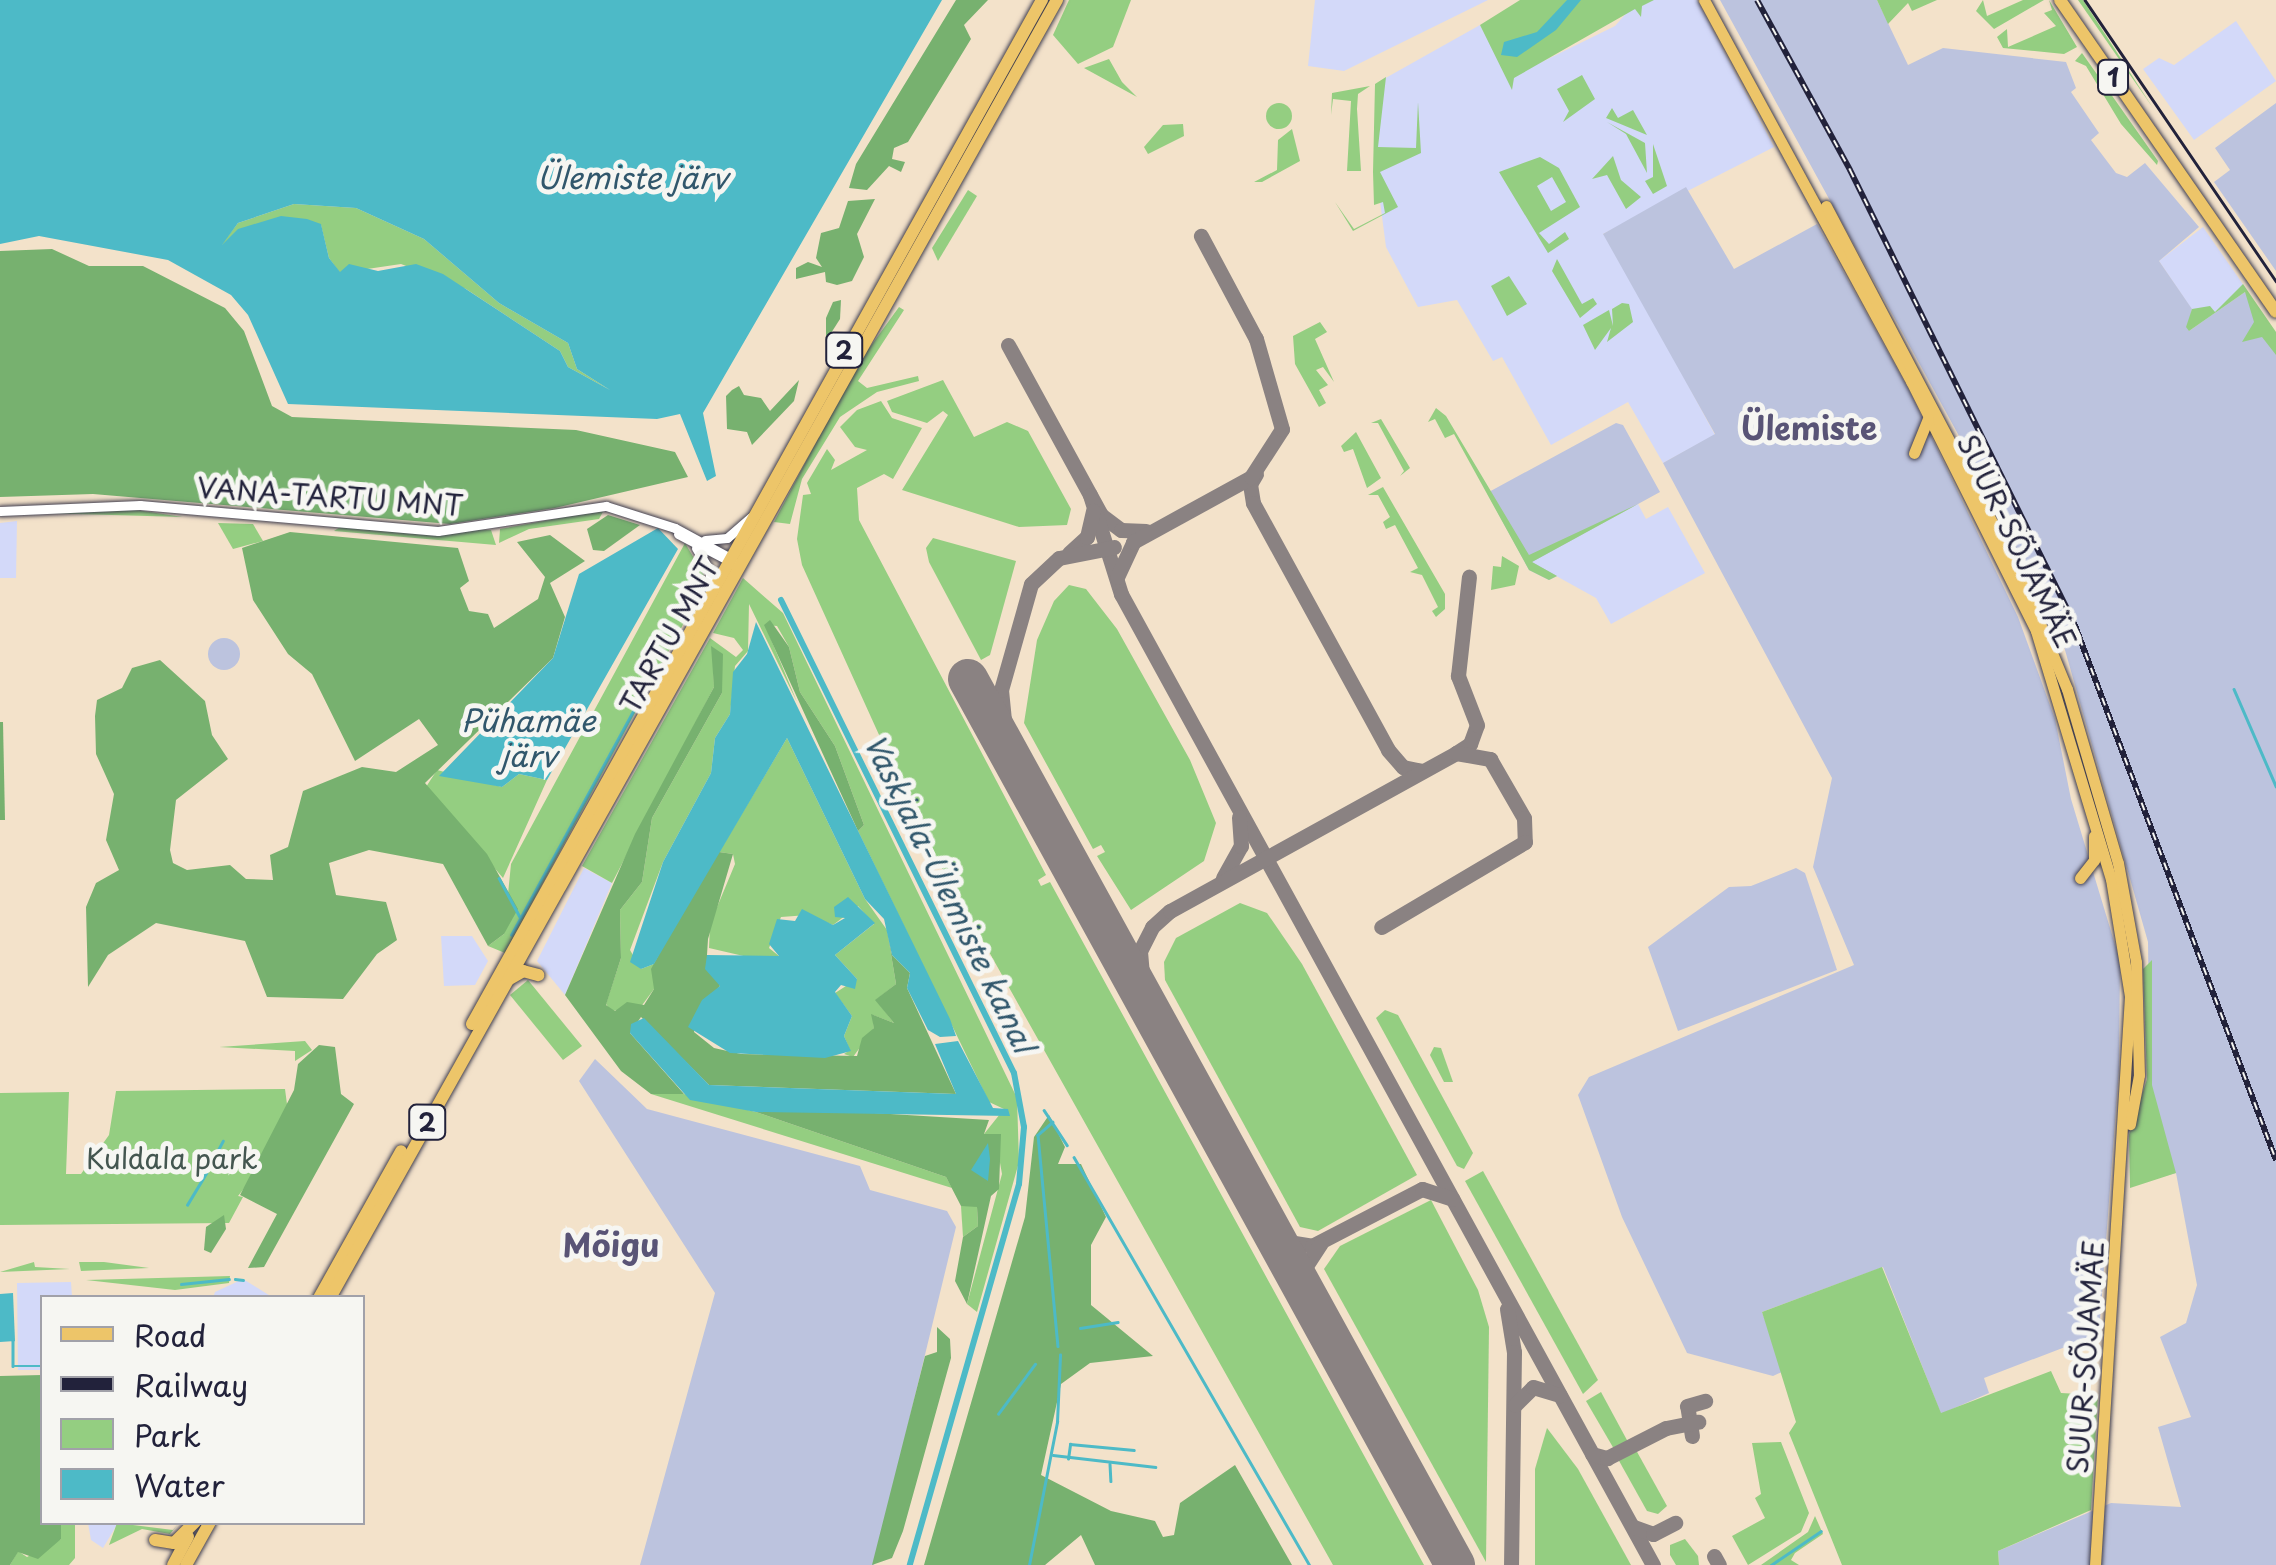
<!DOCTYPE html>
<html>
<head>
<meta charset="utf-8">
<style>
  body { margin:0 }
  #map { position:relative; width:2276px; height:1565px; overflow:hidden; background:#f3e2ca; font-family:"Playpen Sans",sans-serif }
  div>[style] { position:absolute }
  .built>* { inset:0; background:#d3d9f9 }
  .industrial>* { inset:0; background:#bcc3de }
  .round { border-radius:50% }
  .green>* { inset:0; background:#94ce81 }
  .forest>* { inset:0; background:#77b16f }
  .water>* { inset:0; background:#4dbac7 }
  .stream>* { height:2.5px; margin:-1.25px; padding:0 1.25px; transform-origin:1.25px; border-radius:1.25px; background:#4dbac7 }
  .canal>* { height:6px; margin:-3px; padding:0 3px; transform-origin:3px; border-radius:3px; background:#4dbac7 }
  .taxiway>* { height:15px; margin:-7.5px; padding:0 7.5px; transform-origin:7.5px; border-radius:7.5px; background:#8a8282 }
  .runway>* { height:40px; margin:-20px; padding:0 20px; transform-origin:20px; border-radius:20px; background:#8a8282 }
  .roads { filter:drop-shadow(0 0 2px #413f50) drop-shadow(0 0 2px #413f50) }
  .minor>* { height:9px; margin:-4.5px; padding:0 4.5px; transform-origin:4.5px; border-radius:4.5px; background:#fff }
  .major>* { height:11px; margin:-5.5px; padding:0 5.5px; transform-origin:5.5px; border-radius:5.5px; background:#edc569 }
  .highway>* { height:12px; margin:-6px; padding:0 6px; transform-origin:6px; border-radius:6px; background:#edc569 }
  .tram>* { height:2.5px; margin:-1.25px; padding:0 1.25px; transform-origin:1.25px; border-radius:1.25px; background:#22223b }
  .rail>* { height:6px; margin-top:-3px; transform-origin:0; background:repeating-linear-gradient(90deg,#f6f6f2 0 8px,#22223b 0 16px); box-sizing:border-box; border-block:2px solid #22223b }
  span { translate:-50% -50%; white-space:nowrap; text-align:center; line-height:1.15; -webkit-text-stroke:10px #f6f6f2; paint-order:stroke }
  .shield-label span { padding:2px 8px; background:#f6f6f2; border:2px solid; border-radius:8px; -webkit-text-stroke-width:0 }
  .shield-label { font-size:25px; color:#22223b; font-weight:700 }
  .street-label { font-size:28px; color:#22223b }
  .park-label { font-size:28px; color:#445650 }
  .water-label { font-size:30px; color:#31576c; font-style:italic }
  .quarter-label { font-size:32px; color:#595476; font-weight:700 }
  .legend { position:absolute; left:40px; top:1295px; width:325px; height:230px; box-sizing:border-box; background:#f6f6f2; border:2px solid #a1a1a9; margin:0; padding:12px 18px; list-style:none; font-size:30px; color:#22223b }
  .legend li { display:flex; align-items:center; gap:20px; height:50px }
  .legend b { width:50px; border:2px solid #a1a1a9 }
</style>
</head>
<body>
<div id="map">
  <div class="built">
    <i style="clip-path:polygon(1315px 0,1488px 0,1344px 71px,1308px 66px)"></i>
    <i style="clip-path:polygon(1638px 0,1697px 0,1774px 147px,1603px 234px,1724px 327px,1673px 357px,1715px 435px,1663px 463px,1628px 402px,1551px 445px,1502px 357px,1493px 361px,1457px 300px,1418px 307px,1386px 247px,1376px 171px,1382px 80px,1480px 25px,1509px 78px,1615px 26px)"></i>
    <i style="clip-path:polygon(2236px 21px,2276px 81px,2194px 140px,2143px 69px,2159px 58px,2174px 65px)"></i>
    <i style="clip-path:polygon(2203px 227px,2247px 290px,2201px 323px,2159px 261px)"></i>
    <i style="clip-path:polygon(1638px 504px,1646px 519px,1668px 507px,1705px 573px,1611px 624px,1596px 598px,1531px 562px)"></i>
    <i style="clip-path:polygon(17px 521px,16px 578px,0 578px,0 523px)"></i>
    <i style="clip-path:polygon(584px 868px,612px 883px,565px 995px,537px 961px)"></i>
    <i style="clip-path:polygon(441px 936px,472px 936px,488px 961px,475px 985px,444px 986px)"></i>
    <i style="clip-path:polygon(243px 1279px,272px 1297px,213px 1298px,215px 1292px)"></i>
    <i style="clip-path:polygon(71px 1282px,72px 1297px,42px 1298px,42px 1370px,18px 1370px,17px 1283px)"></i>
    <i style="clip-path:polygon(88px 1523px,118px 1523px,103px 1548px,91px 1540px)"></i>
  </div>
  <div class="industrial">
    <i style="clip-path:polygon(1720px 0,1877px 0,1908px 65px,1943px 48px,2066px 62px,2076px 88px,2071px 92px,2099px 133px,2091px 140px,2116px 173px,2127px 177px,2145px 163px,2199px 227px,2159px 261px,2192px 309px,2189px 331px,2245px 292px,2276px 336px,2276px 1565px,1999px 1565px,1998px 1551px,2111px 1503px,2181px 1507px,2158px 1427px,2191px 1417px,2160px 1337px,2186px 1323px,2197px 1285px,2176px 1173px,2131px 1185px,2150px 1084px,2148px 942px,2063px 643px,1970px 456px)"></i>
    <i style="clip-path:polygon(2276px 103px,2276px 271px,2214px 182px,2230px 170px,2215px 148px)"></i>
    <i style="clip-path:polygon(1686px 187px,1734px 269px,1817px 224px,1911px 394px,2018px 617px,2055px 719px,2071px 799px,2120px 961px,2119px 1069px,2099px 1334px,1984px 1378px,1989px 1393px,1941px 1414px,1883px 1267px,1762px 1312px,1784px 1371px,1773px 1376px,1687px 1353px,1622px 1217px,1578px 1095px,1589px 1077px,1854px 965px,1813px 867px,1832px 778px,1663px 463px,1715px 434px,1603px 234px)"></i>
    <i style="clip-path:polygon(1616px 423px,1623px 425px,1660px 492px,1532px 562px,1557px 576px,1549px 580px,1529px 570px,1487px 493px)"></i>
    <i class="round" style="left:208px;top:638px;width:32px;height:32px"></i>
    <i style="clip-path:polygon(1796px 868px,1805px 873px,1837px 970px,1678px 1031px,1648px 947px,1729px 887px,1751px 886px)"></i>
    <i style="clip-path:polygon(595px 1059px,647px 1109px,860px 1166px,870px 1190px,947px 1211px,956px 1227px,874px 1565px,640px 1565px,715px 1293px,579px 1081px)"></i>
  </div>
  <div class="green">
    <i style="clip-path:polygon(1069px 0,1131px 0,1113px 47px,1078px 64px,1053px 35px)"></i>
    <i style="clip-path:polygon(1520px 0,1654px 0,1642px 6px,1641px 17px,1635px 9px,1514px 78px,1512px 90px,1480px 25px)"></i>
    <i style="clip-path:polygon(1877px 0,1937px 0,1912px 11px,1908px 3px,1888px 24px)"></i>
    <i style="clip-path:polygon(1983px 0,1987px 16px,2023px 0,2044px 0,1994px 29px,1976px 11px)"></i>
    <i style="clip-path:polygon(2049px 0,2077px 47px,2064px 54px,2003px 48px,1997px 37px,2007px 29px,2008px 47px,2056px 26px,2044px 13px,2052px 10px)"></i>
    <i style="clip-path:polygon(2078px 0,2083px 0,2153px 108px)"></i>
    <i style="clip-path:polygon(2082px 53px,2158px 161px,2157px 165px,2121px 124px,2086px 66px,2075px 61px)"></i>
    <i style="clip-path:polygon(1109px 59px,1122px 82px,1137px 97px,1084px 68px)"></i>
    <i style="clip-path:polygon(1582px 75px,1595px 99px,1563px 122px,1569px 111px,1557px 89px)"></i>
    <i style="clip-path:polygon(1386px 77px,1378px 147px,1416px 148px,1418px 102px,1421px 153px,1380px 172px,1398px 207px,1353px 231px,1335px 202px,1354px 229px,1385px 213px,1383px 202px,1374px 205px,1373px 172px,1375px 84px)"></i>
    <i style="clip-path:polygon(1370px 86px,1358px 94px,1357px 109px,1361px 171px,1347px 171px,1351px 101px,1333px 99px,1331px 115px,1332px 93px)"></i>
    <i class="round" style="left:1266px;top:103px;width:26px;height:26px"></i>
    <i style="clip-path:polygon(1612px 108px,1618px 118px,1633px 110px,1647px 135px,1606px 118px)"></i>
    <i style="clip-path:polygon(1607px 122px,1645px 143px,1647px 173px,1626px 134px)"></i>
    <i style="clip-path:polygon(1163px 125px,1183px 124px,1184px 136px,1148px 154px,1144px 147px)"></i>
    <i style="clip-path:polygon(1292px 129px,1300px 161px,1262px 182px,1254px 182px,1277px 170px,1278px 140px)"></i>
    <i style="clip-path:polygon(1653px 144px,1667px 186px,1653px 194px,1645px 181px,1653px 177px)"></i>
    <i style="clip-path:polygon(1613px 156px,1621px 180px,1641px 197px,1626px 209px,1607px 175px,1592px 179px)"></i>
    <i style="clip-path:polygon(evenodd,1540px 157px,1559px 168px,1580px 207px,1539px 233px,1549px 244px,1565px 232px,1569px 239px,1548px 253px,1499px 172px,1540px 157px,1552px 177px,1566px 202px,1551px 211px,1537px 186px,1552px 177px)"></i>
    <i style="clip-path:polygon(968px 190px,977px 196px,938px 261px,932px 248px)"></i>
    <i style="clip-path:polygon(294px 204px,356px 208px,424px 239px,499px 303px,568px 343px,577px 369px,610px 390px,568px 367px,560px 351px,466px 289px,401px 264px,340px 273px,329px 258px,321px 225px,221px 245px,238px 223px)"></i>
    <i style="clip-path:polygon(1557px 259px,1582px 304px,1593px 298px,1597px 304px,1580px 318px,1552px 271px)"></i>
    <i style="clip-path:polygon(1509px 276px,1527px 304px,1507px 316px,1491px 286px)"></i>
    <i style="clip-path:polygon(2243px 284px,2276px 332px,2276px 355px,2262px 337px,2242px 342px,2254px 322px,2245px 292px,2189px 331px,2186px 327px,2192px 309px,2210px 306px,2215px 312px)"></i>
    <i style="clip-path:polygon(1622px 303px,1629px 304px,1633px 322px,1607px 342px,1611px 328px,1595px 350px,1583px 325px,1609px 310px,1613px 326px,1612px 309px)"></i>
    <i style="clip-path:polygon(899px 307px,904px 310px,858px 381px,867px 388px,918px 376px,919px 381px,877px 392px,840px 417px,802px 479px,790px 524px,774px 522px,857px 365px)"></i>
    <i style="clip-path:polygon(1320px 322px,1327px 332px,1315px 339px,1334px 382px,1323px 367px,1316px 370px,1328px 385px,1319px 390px,1326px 403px,1319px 407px,1295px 364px,1293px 336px)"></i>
    <i style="clip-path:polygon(943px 380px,974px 437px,1007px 422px,1028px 431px,1071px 509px,1067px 525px,1019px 527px,902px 490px,948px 415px,943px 411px,927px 423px,892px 412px,887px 401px)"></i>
    <i style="clip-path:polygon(881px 401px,892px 418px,922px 428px,893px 479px,884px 474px,857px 488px,859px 520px,1046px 875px,1038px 880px,1041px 886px,1050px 882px,1424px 1565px,1333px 1565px,929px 845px,802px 565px,797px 539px,803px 495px,811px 494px,807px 483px,827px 449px,835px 460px,831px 470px,867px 450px,855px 447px,840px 427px,857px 410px)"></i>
    <i style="clip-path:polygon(1436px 408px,1446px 416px,1529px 555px,1638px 504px,1532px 562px,1557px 576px,1549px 580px,1529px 570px,1454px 434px,1445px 438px,1435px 419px,1428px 422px)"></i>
    <i style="clip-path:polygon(1381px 419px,1410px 468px,1400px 476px,1404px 471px,1378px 423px,1371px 423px)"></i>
    <i style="clip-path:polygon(1356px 432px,1381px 478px,1367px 488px,1353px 449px,1344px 452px,1341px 446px)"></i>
    <i style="clip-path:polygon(1383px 487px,1445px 594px,1445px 609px,1436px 617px,1432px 611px,1438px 607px,1422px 575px,1410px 572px,1418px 568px,1395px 525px,1386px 529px,1383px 522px,1390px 517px,1378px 495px,1368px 495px)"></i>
    <i style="clip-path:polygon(123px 508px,183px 517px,40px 513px)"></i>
    <i style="clip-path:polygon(604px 510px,599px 519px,529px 529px,499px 543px,500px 529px)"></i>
    <i style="clip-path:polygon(218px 523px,253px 524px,263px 541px,233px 549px)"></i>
    <i style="clip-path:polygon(340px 527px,491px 530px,496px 545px,334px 531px)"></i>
    <i style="clip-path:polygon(933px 538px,1016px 561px,990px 655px,981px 660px,929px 562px,926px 548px)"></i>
    <i style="clip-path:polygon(685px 543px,704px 575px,686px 619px,505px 953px,488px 946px,504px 934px,511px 864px)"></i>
    <i style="clip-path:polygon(1502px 556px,1519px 566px,1515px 585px,1491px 590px,1493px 566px,1501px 567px)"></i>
    <i style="clip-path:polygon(743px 578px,783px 613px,1017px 1098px,1019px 1162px,977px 1312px,967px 1304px,1002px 1174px,995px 1135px,984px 1134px,1004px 1109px,989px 1102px,858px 831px,864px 825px,835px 746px,800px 692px,789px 647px,777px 626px,765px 625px,797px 702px,749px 604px,748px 651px,735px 666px,730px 714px,715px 738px,711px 773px,663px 862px,630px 950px,641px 969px,654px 964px,654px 989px,640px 1008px,611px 1011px,606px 1004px,621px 958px,620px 910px,642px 882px,652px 818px,722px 693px,713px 650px,714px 687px,612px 883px,582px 866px,710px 638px,736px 657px,743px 650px,734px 638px,713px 633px)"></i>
    <i style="clip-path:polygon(1069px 585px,1086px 589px,1117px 629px,1190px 760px,1216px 823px,1204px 861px,1131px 910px,1097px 856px,1105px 852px,1101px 845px,1093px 849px,1024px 723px,1037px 640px,1054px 601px)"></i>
    <i style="clip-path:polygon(787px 738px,865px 899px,887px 930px,896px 984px,876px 1000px,894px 1023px,873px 1015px,874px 1028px,853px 1057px,844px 1054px,850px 1050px,844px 1036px,852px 1016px,835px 993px,857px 979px,835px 955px,874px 924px,858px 906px,833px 925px,808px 915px,781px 917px,769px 948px,779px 956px,765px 961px,709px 948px,710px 924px,735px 864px,733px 854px,719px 852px)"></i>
    <i style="clip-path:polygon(437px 770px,502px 787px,519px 774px,547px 780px,503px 878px,426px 787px)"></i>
    <i style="clip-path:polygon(1240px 903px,1267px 913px,1302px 964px,1417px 1175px,1318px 1231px,1300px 1227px,1165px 980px,1164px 962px,1176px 938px)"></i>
    <i style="clip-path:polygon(2152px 960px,2152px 1085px,2176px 1173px,2130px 1188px,2129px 1135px,2147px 1079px,2143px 969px)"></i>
    <i style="clip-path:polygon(528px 980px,582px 1046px,563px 1060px,510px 995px)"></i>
    <i style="clip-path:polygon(1385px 1010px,1398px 1015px,1473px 1153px,1464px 1169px,1457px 1166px,1376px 1018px)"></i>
    <i style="clip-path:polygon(305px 1041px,312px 1050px,295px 1061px,295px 1051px,219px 1047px)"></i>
    <i style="clip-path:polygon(1434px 1047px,1441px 1048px,1453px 1082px,1444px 1082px,1430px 1055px)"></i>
    <i style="clip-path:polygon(285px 1089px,288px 1112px,271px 1154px,238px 1196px,243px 1197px,229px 1223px,0 1225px,0 1093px,69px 1092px,66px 1174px,81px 1174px,109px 1135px,116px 1091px)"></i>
    <i style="clip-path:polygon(651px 1094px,684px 1094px,756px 1112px,946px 1177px,952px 1188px)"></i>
    <i style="clip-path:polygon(1483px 1171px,1598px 1380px,1583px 1394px,1465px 1181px)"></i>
    <i style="clip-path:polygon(1431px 1200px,1478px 1290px,1489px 1327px,1486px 1562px,1324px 1269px,1340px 1246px)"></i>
    <i style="clip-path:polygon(967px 1202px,977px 1207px,978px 1226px,963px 1237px,961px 1206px)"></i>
    <i style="clip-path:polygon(34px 1262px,35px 1267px,70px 1269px,0 1272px)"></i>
    <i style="clip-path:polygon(79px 1262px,104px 1262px,149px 1268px,81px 1271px)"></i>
    <i style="clip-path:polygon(1882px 1267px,1941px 1413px,2051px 1371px,2061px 1393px,2098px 1395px,2091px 1510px,1998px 1551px,1999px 1565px,1842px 1565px,1789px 1433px,1796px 1422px,1762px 1312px)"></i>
    <i style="clip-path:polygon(230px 1276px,229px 1283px,175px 1290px,86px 1280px)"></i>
    <i style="clip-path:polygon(1601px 1392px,1628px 1442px,1614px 1449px,1586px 1401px)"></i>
    <i style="clip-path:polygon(1547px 1428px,1578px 1469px,1631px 1565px,1535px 1565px,1535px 1469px)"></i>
    <i style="clip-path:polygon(1781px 1442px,1809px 1513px,1801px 1532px,1748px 1565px,1732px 1536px,1765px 1518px,1755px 1498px,1761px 1494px,1752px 1443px)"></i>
    <i style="clip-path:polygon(1636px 1450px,1667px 1506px,1658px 1514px,1647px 1511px,1618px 1459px)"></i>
    <i style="clip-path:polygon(1815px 1516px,1823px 1534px,1795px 1553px,1791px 1560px,1799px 1565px,1761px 1565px,1808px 1532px)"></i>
    <i style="clip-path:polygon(61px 1523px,75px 1523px,75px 1558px,69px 1565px,10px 1565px,18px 1551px,27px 1557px,61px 1539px)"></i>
    <i style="clip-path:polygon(117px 1523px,173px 1530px,179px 1523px,170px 1534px,142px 1529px,109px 1545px)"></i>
    <i style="clip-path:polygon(1685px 1539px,1698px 1556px,1699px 1565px,1676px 1565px,1670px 1555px,1670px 1545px)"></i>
  </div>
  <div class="forest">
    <i style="clip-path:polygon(956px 0,988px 0,964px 25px,971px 39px,908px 142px,894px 148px,892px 159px,905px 162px,901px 172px,889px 166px,867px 190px,849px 188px,856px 164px)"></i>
    <i style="clip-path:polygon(875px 199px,857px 234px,864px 257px,852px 281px,837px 285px,826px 282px,825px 272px,796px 279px,796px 268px,808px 262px,822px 267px,816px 258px,821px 233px,839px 228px,848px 201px)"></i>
    <i style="clip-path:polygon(52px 249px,89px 266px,143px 266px,225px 308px,244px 331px,272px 406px,292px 417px,576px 430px,675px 452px,688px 477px,555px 508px,450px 524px,93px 494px,0 497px,0 251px)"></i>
    <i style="clip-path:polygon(841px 300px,840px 319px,826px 341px,826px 318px,833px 302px)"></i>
    <i style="clip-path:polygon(799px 380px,794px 401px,752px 445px,747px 432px,727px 429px,726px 396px,732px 390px,739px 386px,744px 395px,761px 398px,770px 411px)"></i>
    <i style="clip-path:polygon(608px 515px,640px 525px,604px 551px,593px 550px,587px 529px)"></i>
    <i style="clip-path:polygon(290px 532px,458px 548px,469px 581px,460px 588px,469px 611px,488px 614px,494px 628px,538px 599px,545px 577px,517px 542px,550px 535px,585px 561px,550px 583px,565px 617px,553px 658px,425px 783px,487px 854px,518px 909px,504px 934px,488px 946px,443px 864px,369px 850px,329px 863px,336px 895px,386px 902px,397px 940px,377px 954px,343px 999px,267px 997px,245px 941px,156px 923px,108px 955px,88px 987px,86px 907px,96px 883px,119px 870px,106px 840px,114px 794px,96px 754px,95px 716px,97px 700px,122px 688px,132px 668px,160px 660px,205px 701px,212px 735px,228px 759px,176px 800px,170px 850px,173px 863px,187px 870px,230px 865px,246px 879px,273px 880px,270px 855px,288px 847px,303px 791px,362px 767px,396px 772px,438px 745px,419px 719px,355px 761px,312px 674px,288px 654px,253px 600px,242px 548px)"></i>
    <i style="clip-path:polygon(770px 620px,789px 647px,800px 692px,835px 746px,864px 825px,858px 831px,764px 625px)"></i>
    <i style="clip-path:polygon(711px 646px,723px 654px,722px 693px,652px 818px,642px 882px,620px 910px,621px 958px,606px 1005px,615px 1011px,627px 1002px,644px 1005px,654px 989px,651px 969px,693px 891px,719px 852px,733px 854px,708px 939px,707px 955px,720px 986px,699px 1011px,694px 1032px,714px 1048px,741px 1054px,857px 1056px,862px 1038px,874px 1028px,871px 1014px,894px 1023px,875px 1000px,896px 984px,887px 930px,892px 955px,910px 973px,907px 988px,956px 1094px,709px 1085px,641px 1017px,630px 1033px,684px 1094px,651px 1094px,621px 1071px,565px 995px,635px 834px,714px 687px)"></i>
    <i style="clip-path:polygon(0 722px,3px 722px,5px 820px,0 820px)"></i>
    <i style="clip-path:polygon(319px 1045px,335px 1047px,341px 1094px,354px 1104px,264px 1267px,248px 1268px,277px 1214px,240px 1195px,294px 1090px,298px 1064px)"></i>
    <i style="clip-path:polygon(825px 1110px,989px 1120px,984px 1134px,1001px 1134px,999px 1189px,991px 1196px,967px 1304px,955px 1281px,963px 1237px,978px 1226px,977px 1207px,961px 1206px,946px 1177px,756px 1112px)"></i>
    <i style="clip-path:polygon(1049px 1115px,1065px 1147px,1058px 1164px,1081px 1164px,1106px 1217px,1091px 1245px,1091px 1305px,1153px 1356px,1090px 1363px,1061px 1384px,1041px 1475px,1111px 1511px,1155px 1521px,1163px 1537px,1174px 1535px,1180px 1503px,1235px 1465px,1292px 1565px,1095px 1565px,1081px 1535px,1045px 1565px,924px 1565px,1025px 1217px,1034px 1137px)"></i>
    <i style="clip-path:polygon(224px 1215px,226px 1229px,211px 1253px,204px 1250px,206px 1227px)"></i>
    <i style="clip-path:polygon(937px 1327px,950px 1339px,951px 1358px,903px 1531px,892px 1558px,872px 1565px,925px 1356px,937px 1352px)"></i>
    <i style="clip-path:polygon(42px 1375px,42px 1522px,61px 1523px,61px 1539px,38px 1559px,18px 1552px,10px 1565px,0 1565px,0 1376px)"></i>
  </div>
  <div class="water">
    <i style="clip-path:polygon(evenodd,0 0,942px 0,703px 413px,716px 476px,707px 481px,680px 414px,657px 419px,288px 404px,248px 315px,231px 295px,168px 260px,39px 236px,0 244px,0 0,294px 204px,356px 208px,424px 239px,499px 303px,568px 343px,577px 369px,610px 390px,568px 367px,560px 351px,443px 274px,416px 264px,378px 271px,349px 264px,340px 272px,329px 258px,321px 224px,307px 219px,281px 216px,238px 229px,222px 245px,238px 223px,294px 204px)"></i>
    <i style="clip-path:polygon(1567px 0,1581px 0,1556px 30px,1517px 57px,1501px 55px,1504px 42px,1537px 32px)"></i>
    <i style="clip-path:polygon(658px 528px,678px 549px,547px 780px,519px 774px,502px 787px,439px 776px,553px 658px,579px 574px)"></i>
    <i style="clip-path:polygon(756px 622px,950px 1019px,956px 1036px,940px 1037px,928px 1030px,907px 988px,910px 973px,892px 955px,884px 919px,865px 899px,787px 738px,654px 964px,641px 969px,630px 962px,663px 862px,711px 773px,715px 738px,730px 714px,733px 672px,747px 654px)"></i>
    <i style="clip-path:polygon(848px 897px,875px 923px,835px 955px,857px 979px,855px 989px,841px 985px,835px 992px,852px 1016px,844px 1036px,851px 1051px,825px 1058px,730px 1053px,688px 1027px,702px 1000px,720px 986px,705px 969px,707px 955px,779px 956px,769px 944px,777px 919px,795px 921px,802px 909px,833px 925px,845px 918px,835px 917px,834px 907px)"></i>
    <i style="clip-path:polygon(644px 1018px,709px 1085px,956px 1094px,935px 1044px,958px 1041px,993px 1108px,1008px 1109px,1010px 1116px,756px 1112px,690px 1100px,630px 1033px,631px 1024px)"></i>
    <i style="clip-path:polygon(988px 1143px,990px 1159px,988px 1181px,971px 1170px)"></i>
    <i style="clip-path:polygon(13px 1293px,15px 1341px,0 1342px,0 1294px)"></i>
  </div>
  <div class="stream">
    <i style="left:2234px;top:689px;width:106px;rotate:66.6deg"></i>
    <i style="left:499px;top:878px;width:44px;rotate:61.7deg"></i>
    <i style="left:511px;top:935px;width:295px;rotate:-61.4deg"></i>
    <i style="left:1044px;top:1110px;width:42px;rotate:56.7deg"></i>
    <i style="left:1053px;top:1122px;width:20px;rotate:139deg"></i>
    <i style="left:1038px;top:1135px;width:212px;rotate:84.6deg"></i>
    <i style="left:1074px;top:1157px;width:471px;rotate:60deg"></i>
    <i style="left:210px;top:1165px;width:27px;rotate:-62deg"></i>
    <i style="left:187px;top:1205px;width:37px;rotate:-59deg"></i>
    <i style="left:235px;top:1279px;width:8px;rotate:7deg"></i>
    <i style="left:181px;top:1284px;width:48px;rotate:-5.9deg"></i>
    <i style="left:1080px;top:1328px;width:38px;rotate:-9deg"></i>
    <i style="left:13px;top:1341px;width:25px;rotate:90deg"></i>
    <i style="left:13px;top:1366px;width:29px"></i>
    <i style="left:998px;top:1414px;width:62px;rotate:-53.5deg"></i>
    <i style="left:1053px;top:1455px;width:103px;rotate:6.7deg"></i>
    <i style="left:1068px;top:1459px;width:15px;rotate:-82deg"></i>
    <i style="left:1070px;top:1444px;width:64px;rotate:5.4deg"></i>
    <i style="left:1110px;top:1464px;width:17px;rotate:87deg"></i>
    <i style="left:1029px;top:1565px;width:146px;rotate:-78.9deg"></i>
    <i style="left:1057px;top:1422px;width:67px;rotate:-87.4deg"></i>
    <i style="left:1771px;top:1565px;width:60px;rotate:-34.2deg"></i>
  </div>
  <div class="canal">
    <i style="left:781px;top:600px;width:527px;rotate:63.78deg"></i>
    <i style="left:1014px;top:1073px;width:55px;rotate:79.5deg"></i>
    <i style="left:1024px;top:1127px;width:57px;rotate:95deg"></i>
    <i style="left:1019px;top:1184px;width:396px;rotate:106deg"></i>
  </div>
  <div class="taxiway">
    <i style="left:1008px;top:345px;width:194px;rotate:61.3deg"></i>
    <i style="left:1101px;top:515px;width:25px;rotate:37deg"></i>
    <i style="left:1121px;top:530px;width:25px;rotate:2deg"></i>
    <i style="left:1256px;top:474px;width:12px;rotate:121deg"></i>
    <i style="left:1250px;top:484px;width:19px;rotate:81deg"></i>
    <i style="left:1253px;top:503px;width:281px;rotate:61.3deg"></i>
    <i style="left:1388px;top:750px;width:23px;rotate:49deg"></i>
    <i style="left:1403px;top:767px;width:19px;rotate:12deg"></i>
    <i style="left:1090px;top:495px;width:104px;rotate:72.6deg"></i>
    <i style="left:1121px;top:594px;width:1107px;rotate:61.28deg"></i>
    <i style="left:1069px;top:553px;width:24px;rotate:-42deg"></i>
    <i style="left:1087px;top:537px;width:27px;rotate:-77deg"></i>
    <i style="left:1117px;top:577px;width:38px;rotate:-65deg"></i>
    <i style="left:1133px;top:542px;width:135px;rotate:-28.8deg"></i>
    <i style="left:1251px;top:477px;width:57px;rotate:-57.1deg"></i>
    <i style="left:1282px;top:429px;width:94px;rotate:-106.1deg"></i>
    <i style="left:1256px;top:339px;width:117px;rotate:-118.1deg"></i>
    <i style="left:1007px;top:750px;width:60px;rotate:-95.7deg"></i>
    <i style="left:1001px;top:690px;width:110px;rotate:-74.2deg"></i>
    <i style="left:1031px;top:584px;width:38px;rotate:-43deg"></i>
    <i style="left:1059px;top:558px;width:56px;rotate:-11.3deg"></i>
    <i style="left:1456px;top:753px;width:17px;rotate:-33deg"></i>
    <i style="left:1470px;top:744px;width:20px;rotate:-70deg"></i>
    <i style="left:1477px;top:725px;width:53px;rotate:-111.2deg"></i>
    <i style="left:1458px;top:676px;width:100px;rotate:-83.7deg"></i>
    <i style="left:1223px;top:878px;width:37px;rotate:-61deg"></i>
    <i style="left:1241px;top:846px;width:29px;rotate:-94deg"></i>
    <i style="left:1144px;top:998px;width:47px;rotate:-94.9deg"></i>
    <i style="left:1140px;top:951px;width:27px;rotate:-63deg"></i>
    <i style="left:1152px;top:927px;width:24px;rotate:-42deg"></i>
    <i style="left:1170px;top:911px;width:327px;rotate:-28.9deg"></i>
    <i style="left:1456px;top:753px;width:35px;rotate:10deg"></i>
    <i style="left:1490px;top:759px;width:68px;rotate:60deg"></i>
    <i style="left:1524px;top:818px;width:24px;rotate:88deg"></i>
    <i style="left:1525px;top:842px;width:167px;rotate:149.4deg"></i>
    <i style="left:1270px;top:1229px;width:17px;rotate:45deg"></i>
    <i style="left:1282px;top:1241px;width:30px;rotate:9deg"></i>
    <i style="left:1312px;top:1246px;width:124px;rotate:-27.4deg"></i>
    <i style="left:1422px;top:1189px;width:32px;rotate:18deg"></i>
    <i style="left:1305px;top:1291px;width:22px;rotate:-93deg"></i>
    <i style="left:1304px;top:1269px;width:30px;rotate:-57deg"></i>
    <i style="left:1507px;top:1309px;width:44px;rotate:80.8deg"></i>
    <i style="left:1514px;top:1352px;width:213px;rotate:90.8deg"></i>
    <i style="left:1515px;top:1405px;width:25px;rotate:-45deg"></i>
    <i style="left:1533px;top:1387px;width:28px;rotate:17deg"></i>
    <i style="left:1692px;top:1436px;width:30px;rotate:-99deg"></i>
    <i style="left:1687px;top:1406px;width:19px;rotate:-16deg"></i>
    <i style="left:1592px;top:1454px;width:16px;rotate:15deg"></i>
    <i style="left:1607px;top:1458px;width:66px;rotate:-27deg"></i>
    <i style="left:1666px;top:1428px;width:33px;rotate:-11deg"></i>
    <i style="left:1634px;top:1527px;width:20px;rotate:20deg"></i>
    <i style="left:1653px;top:1534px;width:25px;rotate:-27deg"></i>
    <i style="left:1714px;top:1556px;width:10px;rotate:61deg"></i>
  </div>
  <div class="runway">
    <i style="left:968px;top:679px;width:1011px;rotate:61.2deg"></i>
  </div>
  <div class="roads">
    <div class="minor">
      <i style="left:0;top:511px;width:140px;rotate:-2.5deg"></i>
      <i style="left:140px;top:505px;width:299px;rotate:5deg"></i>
      <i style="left:438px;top:531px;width:170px;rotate:-8.5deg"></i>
      <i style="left:606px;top:506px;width:72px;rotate:17.7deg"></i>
      <i style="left:675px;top:528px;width:65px;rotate:28.5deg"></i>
      <i style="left:678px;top:534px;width:64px;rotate:27.8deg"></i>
      <i style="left:705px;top:540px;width:22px;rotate:-5deg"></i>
      <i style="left:727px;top:538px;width:32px;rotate:-41deg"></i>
      <i style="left:696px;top:548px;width:27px;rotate:59deg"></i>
      <i style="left:710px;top:571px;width:20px;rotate:90deg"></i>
    </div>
    <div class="major">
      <i style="left:1704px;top:0;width:434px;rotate:61.5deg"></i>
      <i style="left:1911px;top:381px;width:280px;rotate:63.4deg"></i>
      <i style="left:2036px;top:631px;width:259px;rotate:73.2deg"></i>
      <i style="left:2111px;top:879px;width:119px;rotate:80.8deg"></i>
      <i style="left:2130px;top:996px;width:570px;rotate:93.52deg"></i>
      <i style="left:1826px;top:206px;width:422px;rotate:62.3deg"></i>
      <i style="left:2022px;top:580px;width:118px;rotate:67.6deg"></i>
      <i style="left:2067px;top:689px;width:181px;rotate:73.7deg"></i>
      <i style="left:2118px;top:863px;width:101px;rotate:79.7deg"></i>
      <i style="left:2136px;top:962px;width:113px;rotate:88.5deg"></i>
      <i style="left:2139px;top:1075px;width:50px;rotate:100.4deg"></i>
      <i style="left:1914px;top:453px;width:37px;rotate:-68deg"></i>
      <i style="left:2080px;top:878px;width:23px;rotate:-52deg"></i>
      <i style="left:2094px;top:860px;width:24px;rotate:-90deg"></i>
    </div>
    <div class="highway">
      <i style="left:2060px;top:0;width:379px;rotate:55.3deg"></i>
      <i style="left:506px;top:981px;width:20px;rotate:-30deg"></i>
      <i style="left:523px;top:971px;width:16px;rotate:15deg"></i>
      <i style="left:472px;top:1024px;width:1172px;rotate:-60.9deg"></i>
      <i style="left:319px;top:1298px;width:168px;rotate:-60.8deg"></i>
      <i style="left:330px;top:1298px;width:1488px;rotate:-60.75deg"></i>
      <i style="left:155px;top:1540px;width:19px;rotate:9deg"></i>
      <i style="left:174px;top:1543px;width:30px;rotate:-45deg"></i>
      <i style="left:173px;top:1565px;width:32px;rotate:-62deg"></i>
      <i style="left:186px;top:1565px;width:49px;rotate:-60.8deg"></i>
    </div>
  </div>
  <div class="tram">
    <i style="left:2085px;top:0;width:340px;rotate:55.8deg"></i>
  </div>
  <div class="rail">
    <i style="left:1757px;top:0;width:194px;rotate:61.3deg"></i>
    <i style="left:1850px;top:170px;width:505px;rotate:63.69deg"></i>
    <i style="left:2074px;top:623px;width:574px;rotate:69.39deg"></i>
  </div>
  <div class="shield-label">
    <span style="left:2113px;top:77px">1</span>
    <span style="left:844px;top:350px">2</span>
    <span style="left:427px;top:1122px">2</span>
  </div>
  <div class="street-label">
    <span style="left:330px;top:496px;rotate:4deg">VANA-TARTU MNT</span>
    <span style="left:2017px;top:541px;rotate:64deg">SUUR-SÕJAMÄE</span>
    <span style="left:669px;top:635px;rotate:-61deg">TARTU MNT</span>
    <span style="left:2085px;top:1357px;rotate:-86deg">SUUR-SÕJAMÄE</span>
  </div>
  <div class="park-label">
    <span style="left:172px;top:1158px">Kuldala park</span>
  </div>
  <div class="water-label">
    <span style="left:632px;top:177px">Ülemiste järv</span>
    <span style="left:528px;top:737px">Pühamäe<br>järv</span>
    <span style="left:950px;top:893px;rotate:64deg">Vaskjala-Ülemiste kanal</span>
  </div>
  <div class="quarter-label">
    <span style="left:1809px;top:427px">Ülemiste</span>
    <span style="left:611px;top:1244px">Mõigu</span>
  </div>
  <ul class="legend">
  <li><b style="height:12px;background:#edc569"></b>Road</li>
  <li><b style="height:12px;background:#22223b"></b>Railway</li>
  <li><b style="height:28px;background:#94ce81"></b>Park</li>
  <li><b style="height:28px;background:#4dbac7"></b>Water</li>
  </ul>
</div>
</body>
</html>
